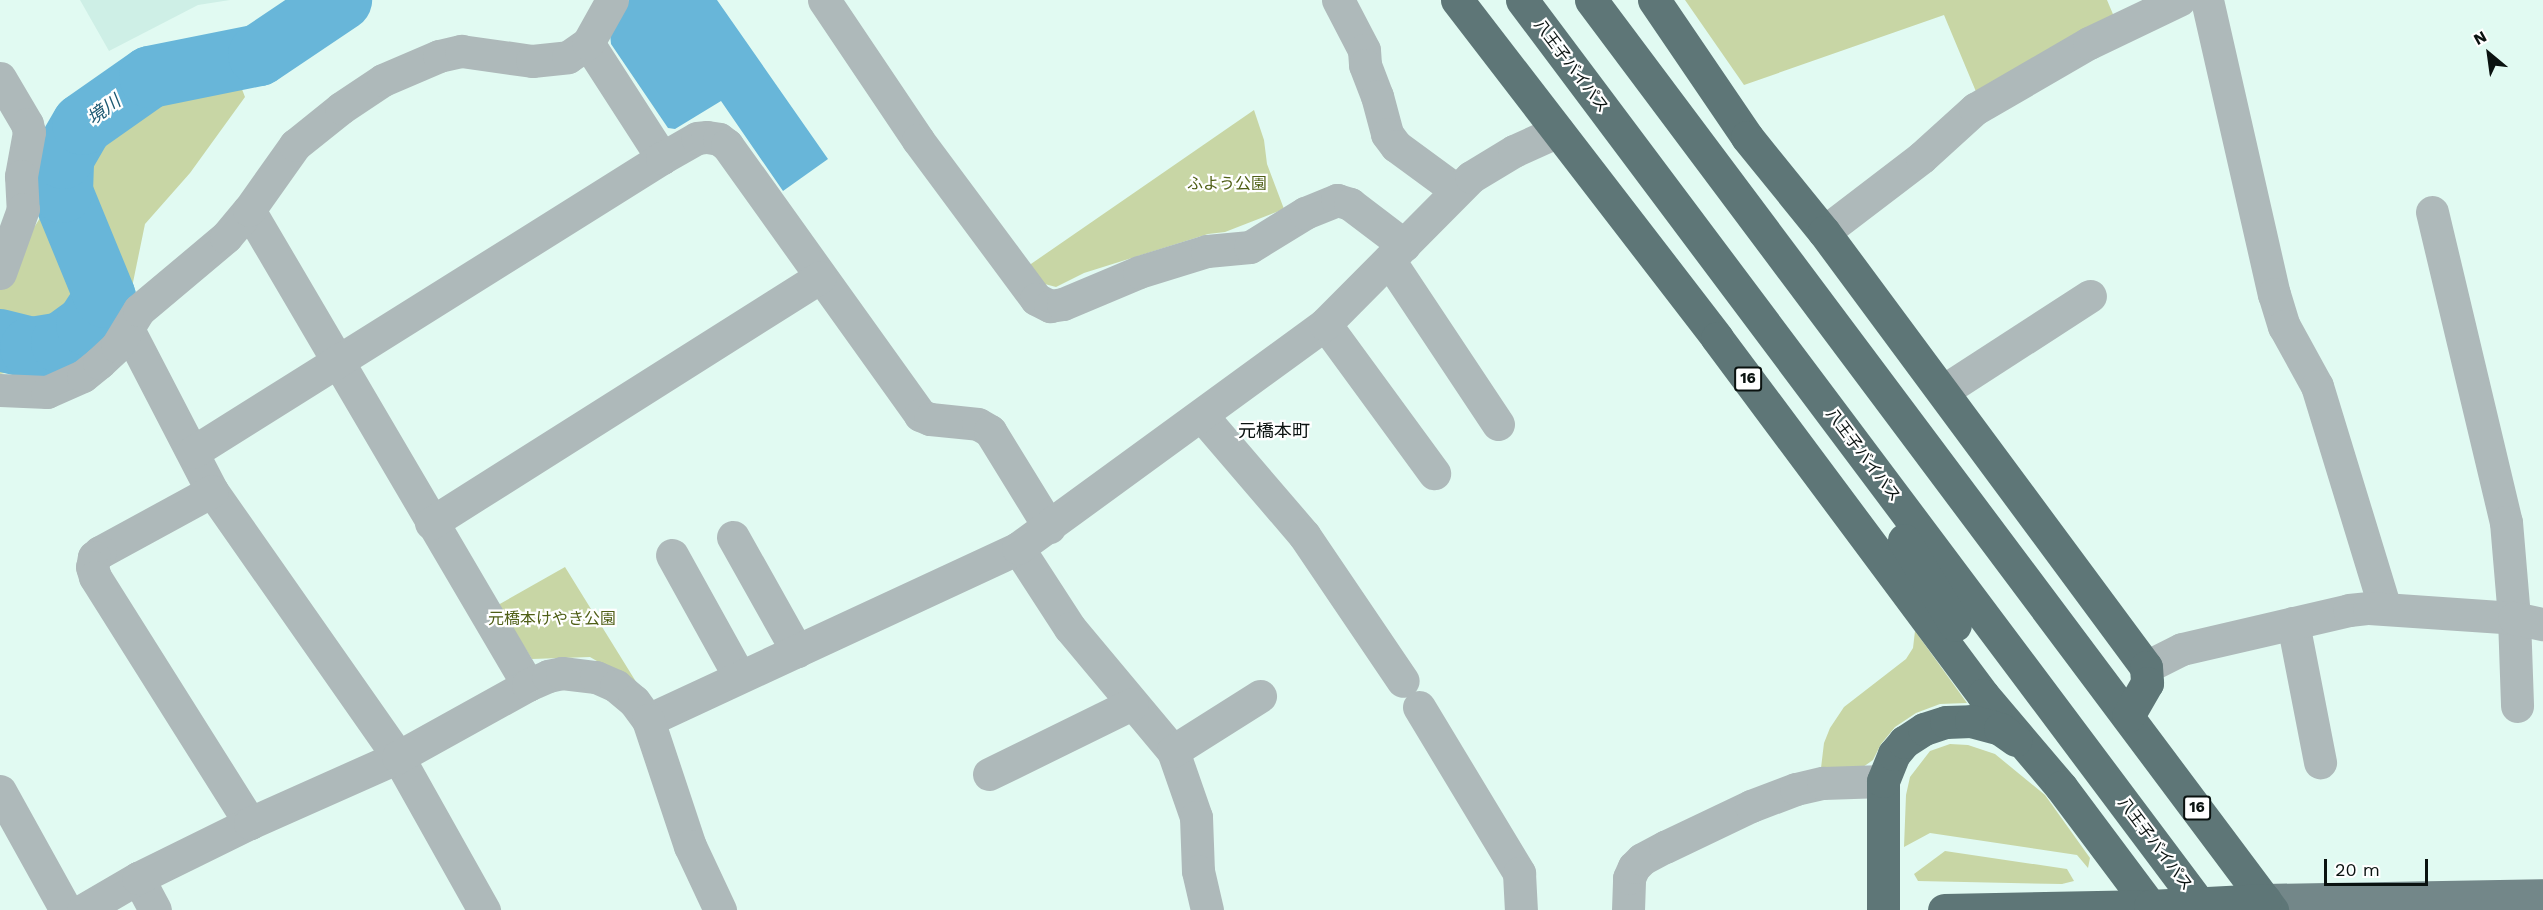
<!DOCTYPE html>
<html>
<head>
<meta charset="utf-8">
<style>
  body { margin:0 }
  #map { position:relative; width:2543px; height:910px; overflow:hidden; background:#e1faf2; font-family:"Work Sans","Noto Sans JP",sans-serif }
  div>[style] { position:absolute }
  .built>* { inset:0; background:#ceefe6 }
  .green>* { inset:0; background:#c8d6a5 }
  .water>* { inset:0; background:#68b6d9 }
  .river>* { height:62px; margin:-31px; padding:0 31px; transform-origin:31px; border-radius:31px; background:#68b6d9 }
  .minor>* { height:33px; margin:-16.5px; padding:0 16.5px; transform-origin:16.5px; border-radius:16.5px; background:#aeb9ba }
  .major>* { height:33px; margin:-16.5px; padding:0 16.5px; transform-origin:16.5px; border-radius:16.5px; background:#738789 }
  .highway>* { height:33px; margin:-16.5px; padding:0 16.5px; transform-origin:16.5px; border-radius:16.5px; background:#5e7677 }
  span { translate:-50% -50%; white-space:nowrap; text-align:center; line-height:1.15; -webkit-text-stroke:4.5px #fff; paint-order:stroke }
  .shield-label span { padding:2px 4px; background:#fff; border:2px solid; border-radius:4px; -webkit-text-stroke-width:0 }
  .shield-label { font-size:15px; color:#0a1210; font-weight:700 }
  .street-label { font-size:16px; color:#0a1210 }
  .park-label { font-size:16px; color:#4f5f16 }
  .water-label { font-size:18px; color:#1c5972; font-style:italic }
  .neighbourhood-label { font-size:18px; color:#0a1210 }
  .north { position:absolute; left:2459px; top:24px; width:60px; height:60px; -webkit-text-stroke:4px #fff; paint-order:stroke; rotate:331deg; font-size:16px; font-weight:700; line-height:24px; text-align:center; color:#0a1210 }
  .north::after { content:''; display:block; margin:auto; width:21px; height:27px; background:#0a1210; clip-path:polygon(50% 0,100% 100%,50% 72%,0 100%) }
  .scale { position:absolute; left:2324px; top:859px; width:104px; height:27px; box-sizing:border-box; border:3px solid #0a1210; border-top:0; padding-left:8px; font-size:18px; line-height:21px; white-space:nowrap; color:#0a1210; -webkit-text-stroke:4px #fff; paint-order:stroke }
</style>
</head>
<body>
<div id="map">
  <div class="built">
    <i style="clip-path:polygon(80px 0,230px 0,198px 5px,109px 51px)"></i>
  </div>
  <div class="green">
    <i style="clip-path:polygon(1685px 0,2107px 0,2115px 19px,1977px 94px,1944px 15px,1744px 85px)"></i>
    <i style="clip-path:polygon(236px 74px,245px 97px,190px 173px,145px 224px,130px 297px,57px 363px,0 374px,0 235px,25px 242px,78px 157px,147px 101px)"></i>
    <i style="clip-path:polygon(1254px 110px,1264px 140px,1267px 164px,1284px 209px,1225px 232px,1208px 234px,1084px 273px,1056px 287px,1041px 283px,1028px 266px)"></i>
    <i style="clip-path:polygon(565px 567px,638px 685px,590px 657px,532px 659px,498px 605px)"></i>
    <i style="clip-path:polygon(1915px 631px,1967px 703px,1940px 704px,1916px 713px,1895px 727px,1881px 744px,1873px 760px,1863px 767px,1821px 768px,1824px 743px,1830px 728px,1844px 707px,1906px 659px,1913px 648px)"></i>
    <i style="clip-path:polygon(1950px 744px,1968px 745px,1995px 754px,2045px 795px,2090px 858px,2088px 868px,2077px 855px,1930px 833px,1904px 847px,1906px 795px,1910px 777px,1930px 751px)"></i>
    <i style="clip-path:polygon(1945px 851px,2067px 869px,2074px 881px,2062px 884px,1918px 881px,1914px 874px)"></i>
  </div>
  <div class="water">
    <i style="clip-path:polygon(629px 0,717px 0,828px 159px,783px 191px,721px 101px,675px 129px,668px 128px,611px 44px,610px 34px)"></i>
  </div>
  <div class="river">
    <i style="left:0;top:340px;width:32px;rotate:14deg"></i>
    <i style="left:31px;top:348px;width:31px;rotate:-9deg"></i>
    <i style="left:62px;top:343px;width:31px;rotate:-36deg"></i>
    <i style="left:87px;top:325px;width:33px;rotate:-57deg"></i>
    <i style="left:105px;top:297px;width:113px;rotate:-112.3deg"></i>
    <i style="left:62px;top:192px;width:34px;rotate:-88deg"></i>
    <i style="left:63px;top:158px;width:39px;rotate:-60deg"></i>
    <i style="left:83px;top:124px;width:82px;rotate:-35deg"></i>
    <i style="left:150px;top:77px;width:111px;rotate:-11.4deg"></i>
    <i style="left:259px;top:55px;width:99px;rotate:-33.9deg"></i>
  </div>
  <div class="minor">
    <i style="left:824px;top:0;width:169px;rotate:56.1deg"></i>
    <i style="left:918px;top:140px;width:198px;rotate:53.4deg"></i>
    <i style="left:1036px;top:299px;width:16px;rotate:27deg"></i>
    <i style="left:1050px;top:306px;width:13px;rotate:-9deg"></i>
    <i style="left:1063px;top:304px;width:82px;rotate:-22.8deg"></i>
    <i style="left:1139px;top:272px;width:71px;rotate:-17.2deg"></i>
    <i style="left:1207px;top:251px;width:43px;rotate:-5.3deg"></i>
    <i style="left:1250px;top:247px;width:65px;rotate:-31.7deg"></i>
    <i style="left:1305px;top:213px;width:35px;rotate:-22deg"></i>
    <i style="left:1337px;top:200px;width:14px;rotate:17deg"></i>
    <i style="left:1350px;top:204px;width:68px;rotate:37.2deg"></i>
    <i style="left:1338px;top:0;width:56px;rotate:62.5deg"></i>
    <i style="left:1364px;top:50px;width:15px;rotate:86deg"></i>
    <i style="left:1365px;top:65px;width:33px;rotate:69deg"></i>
    <i style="left:1377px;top:96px;width:39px;rotate:75deg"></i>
    <i style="left:1387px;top:134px;width:15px;rotate:53deg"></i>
    <i style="left:1396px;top:146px;width:74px;rotate:36.3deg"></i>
    <i style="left:2207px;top:0;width:302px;rotate:77.2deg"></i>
    <i style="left:2274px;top:294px;width:34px;rotate:73deg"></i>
    <i style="left:2284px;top:326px;width:68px;rotate:61.2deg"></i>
    <i style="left:2317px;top:386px;width:232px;rotate:73deg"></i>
    <i style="left:588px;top:43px;width:137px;rotate:57.2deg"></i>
    <i style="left:0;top:78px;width:53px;rotate:59.6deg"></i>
    <i style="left:27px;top:124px;width:8px;rotate:76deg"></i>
    <i style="left:29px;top:132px;width:45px;rotate:100.3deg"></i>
    <i style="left:21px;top:176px;width:33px;rotate:87deg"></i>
    <i style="left:23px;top:209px;width:68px;rotate:109.8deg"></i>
    <i style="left:249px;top:210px;width:551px;rotate:59.57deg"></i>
    <i style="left:2432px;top:212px;width:319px;rotate:76.6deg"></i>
    <i style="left:2506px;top:522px;width:96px;rotate:85.2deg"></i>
    <i style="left:2514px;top:618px;width:88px;rotate:88deg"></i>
    <i style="left:1824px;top:232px;width:123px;rotate:-37.4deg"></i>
    <i style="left:1922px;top:157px;width:72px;rotate:-42.2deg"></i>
    <i style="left:1975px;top:109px;width:132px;rotate:-30.1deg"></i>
    <i style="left:2089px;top:43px;width:100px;rotate:-25.5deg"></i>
    <i style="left:1389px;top:260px;width:197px;rotate:56.4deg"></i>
    <i style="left:1325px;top:324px;width:185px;rotate:53.8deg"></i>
    <i style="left:128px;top:329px;width:182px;rotate:62.6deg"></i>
    <i style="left:212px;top:491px;width:325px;rotate:55deg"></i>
    <i style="left:398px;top:757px;width:176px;rotate:60.7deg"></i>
    <i style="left:0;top:390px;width:47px;rotate:2.4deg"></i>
    <i style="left:47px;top:392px;width:39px;rotate:-24deg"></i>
    <i style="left:83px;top:376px;width:21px;rotate:-39deg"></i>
    <i style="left:99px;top:363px;width:25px;rotate:-43deg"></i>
    <i style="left:117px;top:346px;width:42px;rotate:-58.6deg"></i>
    <i style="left:139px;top:310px;width:114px;rotate:-40deg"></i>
    <i style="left:226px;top:237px;width:35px;rotate:-50deg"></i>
    <i style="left:249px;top:210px;width:80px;rotate:-54.7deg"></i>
    <i style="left:295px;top:145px;width:59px;rotate:-38.8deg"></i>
    <i style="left:341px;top:108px;width:50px;rotate:-33.7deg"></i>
    <i style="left:383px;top:80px;width:61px;rotate:-23.2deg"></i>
    <i style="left:439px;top:56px;width:23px;rotate:-13deg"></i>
    <i style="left:461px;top:51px;width:72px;rotate:8deg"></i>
    <i style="left:532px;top:61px;width:36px;rotate:-6deg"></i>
    <i style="left:568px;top:57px;width:24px;rotate:-35deg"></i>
    <i style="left:588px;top:43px;width:49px;rotate:-60.8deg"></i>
    <i style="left:1943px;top:391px;width:175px;rotate:-32.9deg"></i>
    <i style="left:1202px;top:416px;width:157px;rotate:49.4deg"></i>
    <i style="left:1304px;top:535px;width:176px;rotate:55.9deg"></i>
    <i style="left:193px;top:452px;width:554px;rotate:-32.08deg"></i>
    <i style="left:662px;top:158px;width:40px;rotate:-29.7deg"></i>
    <i style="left:697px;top:138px;width:10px;rotate:-6deg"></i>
    <i style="left:707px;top:137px;width:12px;rotate:9deg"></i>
    <i style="left:719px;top:139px;width:10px;rotate:37deg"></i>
    <i style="left:727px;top:145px;width:332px;rotate:54.4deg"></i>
    <i style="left:920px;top:415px;width:11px;rotate:22deg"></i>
    <i style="left:930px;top:419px;width:48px;rotate:5.9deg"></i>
    <i style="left:978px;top:424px;width:14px;rotate:30deg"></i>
    <i style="left:990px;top:431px;width:113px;rotate:58.4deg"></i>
    <i style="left:212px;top:491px;width:128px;rotate:151.4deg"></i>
    <i style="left:100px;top:552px;width:8px;rotate:140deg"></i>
    <i style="left:94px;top:557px;width:10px;rotate:101deg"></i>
    <i style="left:92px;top:567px;width:10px;rotate:73deg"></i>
    <i style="left:95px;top:577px;width:291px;rotate:57.8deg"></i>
    <i style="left:431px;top:523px;width:460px;rotate:-32.3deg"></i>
    <i style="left:733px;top:537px;width:131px;rotate:60.7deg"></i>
    <i style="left:1018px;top:548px;width:95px;rotate:57deg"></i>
    <i style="left:1070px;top:628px;width:160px;rotate:50.1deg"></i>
    <i style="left:1173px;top:751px;width:70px;rotate:70.8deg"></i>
    <i style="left:1196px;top:817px;width:54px;rotate:87.9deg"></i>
    <i style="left:1198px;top:871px;width:40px;rotate:77deg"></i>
    <i style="left:672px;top:555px;width:138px;rotate:61deg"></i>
    <i style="left:2293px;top:623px;width:142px;rotate:79deg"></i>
    <i style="left:2146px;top:667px;width:40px;rotate:-26.6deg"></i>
    <i style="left:2182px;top:649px;width:171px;rotate:-13.1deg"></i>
    <i style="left:2349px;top:610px;width:20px;rotate:-6deg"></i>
    <i style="left:2369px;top:608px;width:145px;rotate:3.9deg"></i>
    <i style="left:2514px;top:618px;width:30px;rotate:12deg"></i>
    <i style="left:1419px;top:707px;width:194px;rotate:58.9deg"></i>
    <i style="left:1519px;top:873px;width:37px;rotate:87deg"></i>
    <i style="left:648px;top:720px;width:408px;rotate:-24.9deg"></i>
    <i style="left:1018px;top:548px;width:380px;rotate:-36.1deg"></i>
    <i style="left:1325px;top:324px;width:207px;rotate:-45.2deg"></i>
    <i style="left:1471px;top:177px;width:50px;rotate:-31.2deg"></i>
    <i style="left:1514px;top:151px;width:48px;rotate:-24.4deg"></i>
    <i style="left:1173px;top:751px;width:103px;rotate:-32.3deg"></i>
    <i style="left:989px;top:774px;width:159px;rotate:-26.1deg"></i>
    <i style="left:0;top:791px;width:136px;rotate:61deg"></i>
    <i style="left:138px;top:878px;width:36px;rotate:62deg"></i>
    <i style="left:83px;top:910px;width:64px;rotate:-30.2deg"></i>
    <i style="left:138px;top:878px;width:125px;rotate:-26.2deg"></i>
    <i style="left:250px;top:823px;width:162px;rotate:-24deg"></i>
    <i style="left:398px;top:757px;width:149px;rotate:-29deg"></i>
    <i style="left:528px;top:685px;width:22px;rotate:-24deg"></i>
    <i style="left:548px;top:676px;width:14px;rotate:-12deg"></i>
    <i style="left:562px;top:673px;width:34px;rotate:7deg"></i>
    <i style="left:596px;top:677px;width:22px;rotate:24deg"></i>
    <i style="left:616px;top:686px;width:23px;rotate:40deg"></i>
    <i style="left:634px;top:701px;width:24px;rotate:54deg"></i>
    <i style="left:648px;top:720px;width:133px;rotate:71.6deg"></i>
    <i style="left:690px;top:846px;width:71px;rotate:64.9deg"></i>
    <i style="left:1628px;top:910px;width:32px;rotate:-88deg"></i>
    <i style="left:1629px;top:878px;width:12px;rotate:-66deg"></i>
    <i style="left:1634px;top:867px;width:11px;rotate:-45deg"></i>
    <i style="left:1642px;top:859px;width:26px;rotate:-28deg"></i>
    <i style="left:1665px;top:847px;width:95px;rotate:-25.5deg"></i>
    <i style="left:1751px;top:806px;width:48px;rotate:-20.7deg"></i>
    <i style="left:1796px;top:789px;width:28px;rotate:-13deg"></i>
    <i style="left:1823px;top:783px;width:60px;rotate:-1.9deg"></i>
  </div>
  <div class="major">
    <i style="left:2265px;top:900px;width:278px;rotate:-1deg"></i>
  </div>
  <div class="highway">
    <i style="left:1457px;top:0;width:426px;rotate:52.4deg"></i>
    <i style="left:1717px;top:338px;width:445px;rotate:53.3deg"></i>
    <i style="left:1983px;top:695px;width:121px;rotate:49.7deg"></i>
    <i style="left:2061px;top:787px;width:154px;rotate:53.2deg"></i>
    <i style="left:1522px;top:0;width:1137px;rotate:53.15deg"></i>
    <i style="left:1591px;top:0;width:1137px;rotate:53.19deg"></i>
    <i style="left:1654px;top:0;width:166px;rotate:55.8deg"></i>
    <i style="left:1747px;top:137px;width:122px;rotate:51deg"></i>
    <i style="left:1824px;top:232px;width:541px;rotate:53.49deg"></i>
    <i style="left:2146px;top:667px;width:16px;rotate:86deg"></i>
    <i style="left:2147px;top:683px;width:38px;rotate:120deg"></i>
    <i style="left:1904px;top:540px;width:99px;rotate:59deg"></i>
    <i style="left:1883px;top:910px;width:129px;rotate:-90deg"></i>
    <i style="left:1883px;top:781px;width:29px;rotate:-68deg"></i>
    <i style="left:1894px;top:754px;width:16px;rotate:-50deg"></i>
    <i style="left:1904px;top:742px;width:24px;rotate:-33deg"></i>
    <i style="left:1924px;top:729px;width:23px;rotate:-18deg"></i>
    <i style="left:1946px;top:722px;width:25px;rotate:-2deg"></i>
    <i style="left:1971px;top:721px;width:30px;rotate:15deg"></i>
    <i style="left:2000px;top:729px;width:19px;rotate:35deg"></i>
    <i style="left:1944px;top:910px;width:206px;rotate:-1.1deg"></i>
    <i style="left:2150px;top:906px;width:115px;rotate:-3deg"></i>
  </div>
  <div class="shield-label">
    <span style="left:1748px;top:379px">16</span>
    <span style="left:2197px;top:808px">16</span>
  </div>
  <div class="street-label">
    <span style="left:1571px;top:66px;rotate:53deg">八王子バイパス</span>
    <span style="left:1863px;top:455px;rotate:53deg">八王子バイパス</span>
    <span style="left:2155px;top:844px;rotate:53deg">八王子バイパス</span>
  </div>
  <div class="park-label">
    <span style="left:1227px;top:184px">ふよう公園</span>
    <span style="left:552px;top:619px">元橋本けやき公園</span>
  </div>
  <div class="water-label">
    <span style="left:104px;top:110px;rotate:-36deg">境川</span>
  </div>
  <div class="neighbourhood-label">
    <span style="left:1274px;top:431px">元橋本町</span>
  </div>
  <div class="north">N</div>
  <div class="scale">20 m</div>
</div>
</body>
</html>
